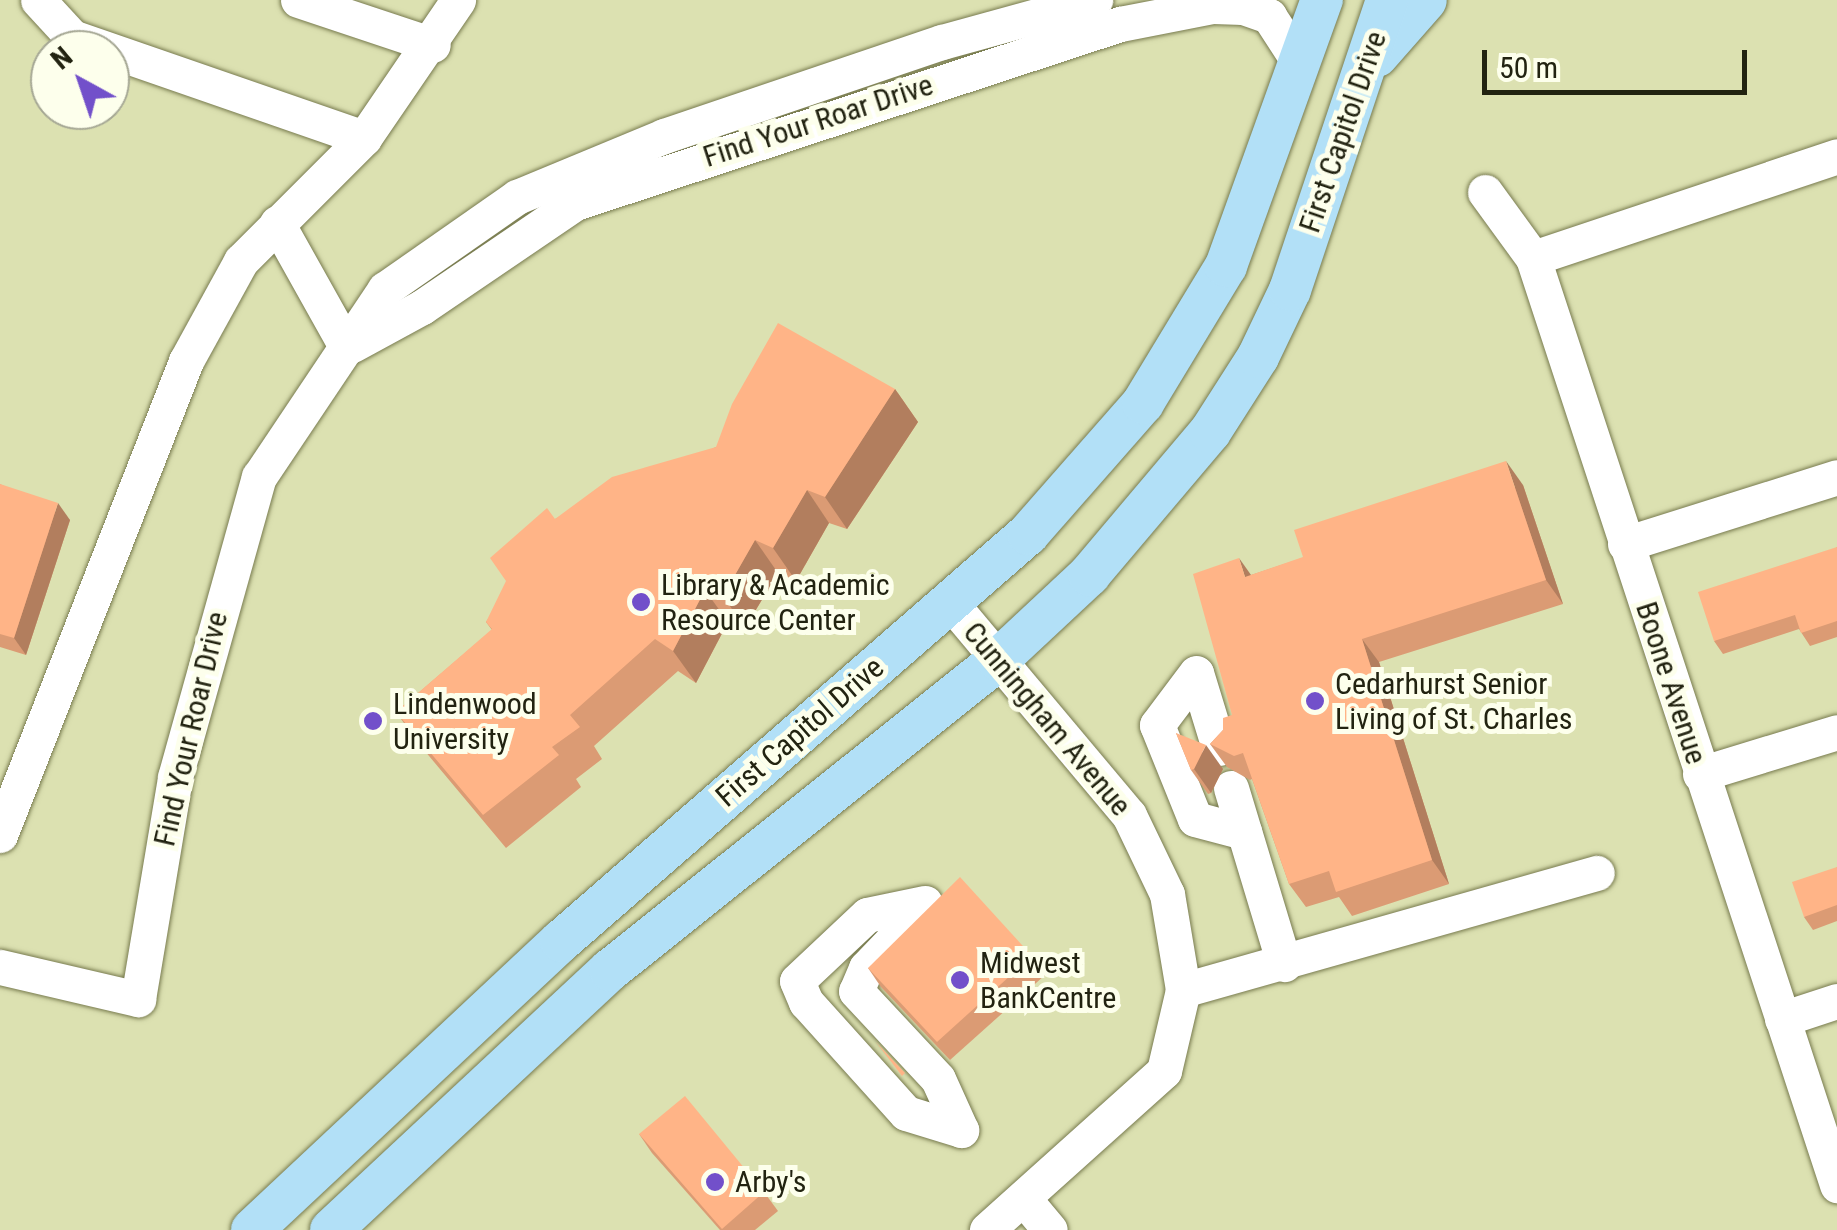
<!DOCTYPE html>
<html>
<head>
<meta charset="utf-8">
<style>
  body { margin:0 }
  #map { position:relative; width:1837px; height:1230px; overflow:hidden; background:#dce1b1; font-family:"Roboto Condensed",sans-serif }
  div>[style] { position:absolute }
  .roads { filter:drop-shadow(0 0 2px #787b4f) drop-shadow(0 0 2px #787b4f) }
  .minor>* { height:35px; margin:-17.5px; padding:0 17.5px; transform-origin:17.5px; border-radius:17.5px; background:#fff }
  .major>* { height:42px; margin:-21px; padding:0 21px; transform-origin:21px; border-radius:21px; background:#b2e0f7 }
  .wall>* { inset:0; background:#db9b74 }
  .shaded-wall>* { inset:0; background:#b27e5e }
  .building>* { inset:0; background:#ffb487 }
  .dots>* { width:28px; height:28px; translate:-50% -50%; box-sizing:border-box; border:5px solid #fdffec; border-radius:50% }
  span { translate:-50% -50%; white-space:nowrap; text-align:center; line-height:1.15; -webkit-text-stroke:10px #fdffec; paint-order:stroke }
  .street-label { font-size:30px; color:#222311 }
  .poi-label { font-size:30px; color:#222311 }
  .left { translate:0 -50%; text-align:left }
  .north { position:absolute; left:30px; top:30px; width:100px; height:100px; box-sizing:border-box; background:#fdffec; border:2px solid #a5a794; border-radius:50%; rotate:320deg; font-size:28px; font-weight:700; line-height:40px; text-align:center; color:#222311 }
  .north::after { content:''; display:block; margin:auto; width:35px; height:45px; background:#7250ca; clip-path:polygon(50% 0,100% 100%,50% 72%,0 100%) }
  .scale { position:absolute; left:1482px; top:50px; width:265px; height:45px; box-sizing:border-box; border:5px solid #222311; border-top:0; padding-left:12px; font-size:30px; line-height:35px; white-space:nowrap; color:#222311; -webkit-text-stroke:8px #fdffec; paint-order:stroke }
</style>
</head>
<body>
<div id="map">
  <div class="roads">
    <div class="minor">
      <i style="left:38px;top:0;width:50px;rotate:47.4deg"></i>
      <i style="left:72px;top:37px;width:309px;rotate:19.1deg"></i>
      <i style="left:364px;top:138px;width:167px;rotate:-55.7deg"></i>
      <i style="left:298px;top:0;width:142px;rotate:18.4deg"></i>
      <i style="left:1485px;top:192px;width:82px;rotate:54deg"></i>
      <i style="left:1533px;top:258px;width:976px;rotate:71.84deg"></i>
      <i style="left:277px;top:223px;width:143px;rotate:60.8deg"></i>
      <i style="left:1533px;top:258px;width:321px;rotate:-18.5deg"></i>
      <i style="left:352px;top:345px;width:80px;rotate:-28.5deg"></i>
      <i style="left:422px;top:307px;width:185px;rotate:-34.2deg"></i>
      <i style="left:575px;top:203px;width:574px;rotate:-18.18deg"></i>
      <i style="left:1120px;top:24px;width:95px;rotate:-11deg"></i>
      <i style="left:1213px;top:6px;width:30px;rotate:2deg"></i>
      <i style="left:1243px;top:7px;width:28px;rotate:19deg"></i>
      <i style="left:1269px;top:16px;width:57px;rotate:57.1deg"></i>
      <i style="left:1625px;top:544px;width:222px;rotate:-17.5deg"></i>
      <i style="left:950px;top:602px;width:278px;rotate:50deg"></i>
      <i style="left:1129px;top:815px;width:88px;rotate:64.3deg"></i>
      <i style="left:1167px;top:894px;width:97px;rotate:80.5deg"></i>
      <i style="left:1183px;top:990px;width:83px;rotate:103.2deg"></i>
      <i style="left:1164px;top:1071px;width:238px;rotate:138.1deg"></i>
      <i style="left:1219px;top:748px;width:78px;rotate:-107deg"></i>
      <i style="left:1196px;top:673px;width:65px;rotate:126.9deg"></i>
      <i style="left:1157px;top:725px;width:101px;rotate:68deg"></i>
      <i style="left:1195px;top:819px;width:51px;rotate:14.9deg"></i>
      <i style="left:1700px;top:774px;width:143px;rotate:-17deg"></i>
      <i style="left:1231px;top:788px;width:184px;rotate:73.2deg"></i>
      <i style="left:0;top:835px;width:509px;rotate:-68.57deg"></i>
      <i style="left:186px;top:361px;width:114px;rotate:-61.2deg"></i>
      <i style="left:241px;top:261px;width:174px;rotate:-45deg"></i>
      <i style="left:925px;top:903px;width:59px;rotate:168.3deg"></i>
      <i style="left:867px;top:915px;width:96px;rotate:136.7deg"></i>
      <i style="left:797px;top:981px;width:23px;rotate:67deg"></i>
      <i style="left:806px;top:1002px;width:149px;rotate:48deg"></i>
      <i style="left:906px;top:1113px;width:58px;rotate:17.2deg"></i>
      <i style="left:916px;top:916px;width:72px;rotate:133.9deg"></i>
      <i style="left:866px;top:968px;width:25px;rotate:113deg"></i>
      <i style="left:856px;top:991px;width:120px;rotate:47deg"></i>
      <i style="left:938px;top:1079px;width:56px;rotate:65.7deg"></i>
      <i style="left:0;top:967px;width:142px;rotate:13.1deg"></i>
      <i style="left:138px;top:999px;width:225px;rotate:-80.5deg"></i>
      <i style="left:175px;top:777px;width:312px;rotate:-74.4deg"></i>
      <i style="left:259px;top:477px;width:226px;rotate:-56.2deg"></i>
      <i style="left:385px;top:289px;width:161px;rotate:-34.9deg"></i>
      <i style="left:517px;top:197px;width:159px;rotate:-22.5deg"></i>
      <i style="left:664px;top:136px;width:293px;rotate:-18.7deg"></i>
      <i style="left:942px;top:42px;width:159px;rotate:-15.4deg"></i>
      <i style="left:1183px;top:990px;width:430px;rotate:-15.8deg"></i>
      <i style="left:1782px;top:1019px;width:58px;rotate:-18.1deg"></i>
      <i style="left:1024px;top:1199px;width:40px;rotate:50deg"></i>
    </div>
    <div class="major">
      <i style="left:1377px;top:56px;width:74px;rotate:-48.8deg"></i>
      <i style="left:252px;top:1230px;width:423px;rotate:-43.1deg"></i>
      <i style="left:561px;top:941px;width:619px;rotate:-41.07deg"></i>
      <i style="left:1028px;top:534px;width:174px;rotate:-48.7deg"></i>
      <i style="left:1143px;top:403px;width:160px;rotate:-58.8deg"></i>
      <i style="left:1226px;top:266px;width:283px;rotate:-70.2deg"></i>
      <i style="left:331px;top:1230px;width:381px;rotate:-43deg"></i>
      <i style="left:610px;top:970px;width:497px;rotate:-38.6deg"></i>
      <i style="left:998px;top:660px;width:125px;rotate:-43deg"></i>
      <i style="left:1089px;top:575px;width:187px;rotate:-49.8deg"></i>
      <i style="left:1210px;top:432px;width:89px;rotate:-57.4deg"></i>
      <i style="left:1258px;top:357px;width:74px;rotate:-64.5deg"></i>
      <i style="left:1290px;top:290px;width:306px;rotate:-71.5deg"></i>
    </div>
  </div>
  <div class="wall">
    <i style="clip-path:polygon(895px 389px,918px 422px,847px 529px,829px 523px,796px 581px,778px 573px,745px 628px,728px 622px,696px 683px,678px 671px,594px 746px,602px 759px,576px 779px,581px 787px,506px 848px,419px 744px,396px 712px,492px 630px,486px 622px,555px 519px,716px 447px)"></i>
    <i style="clip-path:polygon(0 484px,70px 520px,26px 655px,0 647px)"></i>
    <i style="clip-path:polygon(1523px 485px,1563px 604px,1379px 662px,1449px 884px,1352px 916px,1339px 897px,1306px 907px,1289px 884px,1252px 779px,1250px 780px,1227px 767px,1210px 744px,1223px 730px,1232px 715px,1251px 575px)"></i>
    <i style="clip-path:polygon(1837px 547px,1837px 637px,1810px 646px,1799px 629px,1723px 654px,1714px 641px)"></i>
    <i style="clip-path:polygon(1176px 733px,1223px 769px,1211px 793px,1208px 794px,1191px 770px)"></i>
    <i style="clip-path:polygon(1837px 867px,1837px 921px,1813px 930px,1804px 917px)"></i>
    <i style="clip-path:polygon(1032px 956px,1045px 975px,950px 1060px,881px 987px,868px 968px)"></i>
    <i style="clip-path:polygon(639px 1134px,764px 1192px,778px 1211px,755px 1230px,720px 1230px,652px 1153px)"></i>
  </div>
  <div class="shaded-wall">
    <i style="clip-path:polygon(895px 389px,918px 422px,847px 529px,825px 497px)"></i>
    <i style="clip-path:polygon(1506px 461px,1523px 485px,1563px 604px,1546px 580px)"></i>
    <i style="clip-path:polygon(807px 490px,829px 523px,796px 581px,773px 548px)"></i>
    <i style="clip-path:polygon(58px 503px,70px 520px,26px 655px,14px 638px)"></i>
    <i style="clip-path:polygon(755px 540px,778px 573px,745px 628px,723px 596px)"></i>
    <i style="clip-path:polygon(1239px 558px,1256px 582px,1245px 577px)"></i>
    <i style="clip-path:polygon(705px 590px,728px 622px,696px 683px,673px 651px)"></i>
    <i style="clip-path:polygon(1362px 639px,1379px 662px,1449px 884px,1432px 860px)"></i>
    <i style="clip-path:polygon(1206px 745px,1223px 769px,1211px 793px,1194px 769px)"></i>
  </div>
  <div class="building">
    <i style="clip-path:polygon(778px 323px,895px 389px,825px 497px,807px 490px,773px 548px,755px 540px,723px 596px,705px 590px,673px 651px,655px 639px,570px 715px,580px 727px,552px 747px,559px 755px,483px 815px,396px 712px,492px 629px,486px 622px,506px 581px,490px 558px,547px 508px,555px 519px,612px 477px,716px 447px,732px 404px)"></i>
    <i style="clip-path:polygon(1506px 461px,1546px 580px,1362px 639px,1432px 860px,1336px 892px,1329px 871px,1289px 884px,1243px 753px,1234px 756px,1210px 744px,1223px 730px,1223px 718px,1232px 715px,1193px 574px,1239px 558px,1245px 577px,1303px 557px,1294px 530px)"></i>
    <i style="clip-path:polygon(0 484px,58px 503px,14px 638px,0 634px)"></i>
    <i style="clip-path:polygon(1837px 547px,1837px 621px,1801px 633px,1795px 615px,1714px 641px,1698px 592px)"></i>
    <i style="clip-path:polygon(1176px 733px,1206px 745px,1194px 769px,1191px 770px)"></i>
    <i style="clip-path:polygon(1837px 867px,1837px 905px,1804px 917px,1792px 882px)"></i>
    <i style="clip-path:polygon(960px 877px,1032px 956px,937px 1042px,868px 968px)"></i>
    <i style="clip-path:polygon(876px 1042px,905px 1073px,902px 1076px)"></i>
    <i style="clip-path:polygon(685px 1096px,764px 1192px,722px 1229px,639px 1134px)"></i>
  </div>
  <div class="dots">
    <i style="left:641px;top:602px;background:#7250ca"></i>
    <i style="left:1315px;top:701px;background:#7250ca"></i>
    <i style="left:373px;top:721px;background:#7250ca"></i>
    <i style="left:960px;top:980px;background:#7250ca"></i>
    <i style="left:715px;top:1182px;background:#7250ca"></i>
  </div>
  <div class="street-label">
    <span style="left:818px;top:121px;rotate:-18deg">Find Your Roar Drive</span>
    <span style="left:1343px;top:132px;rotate:-71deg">First Capitol Drive</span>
    <span style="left:1671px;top:683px;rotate:72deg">Boone Avenue</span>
    <span style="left:1047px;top:719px;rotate:50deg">Cunningham Avenue</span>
    <span style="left:191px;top:729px;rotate:-77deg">Find Your Roar Drive</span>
    <span style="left:800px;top:732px;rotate:-41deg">First Capitol Drive</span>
  </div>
  <div class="poi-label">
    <span class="left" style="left:661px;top:602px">Library &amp; Academic<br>Resource Center</span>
    <span class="left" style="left:1335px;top:701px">Cedarhurst Senior<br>Living of St. Charles</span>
    <span class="left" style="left:393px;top:721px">Lindenwood<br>University</span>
    <span class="left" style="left:980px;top:980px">Midwest<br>BankCentre</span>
    <span class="left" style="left:735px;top:1182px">Arby's</span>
  </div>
  <div class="north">N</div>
  <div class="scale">50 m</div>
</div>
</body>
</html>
